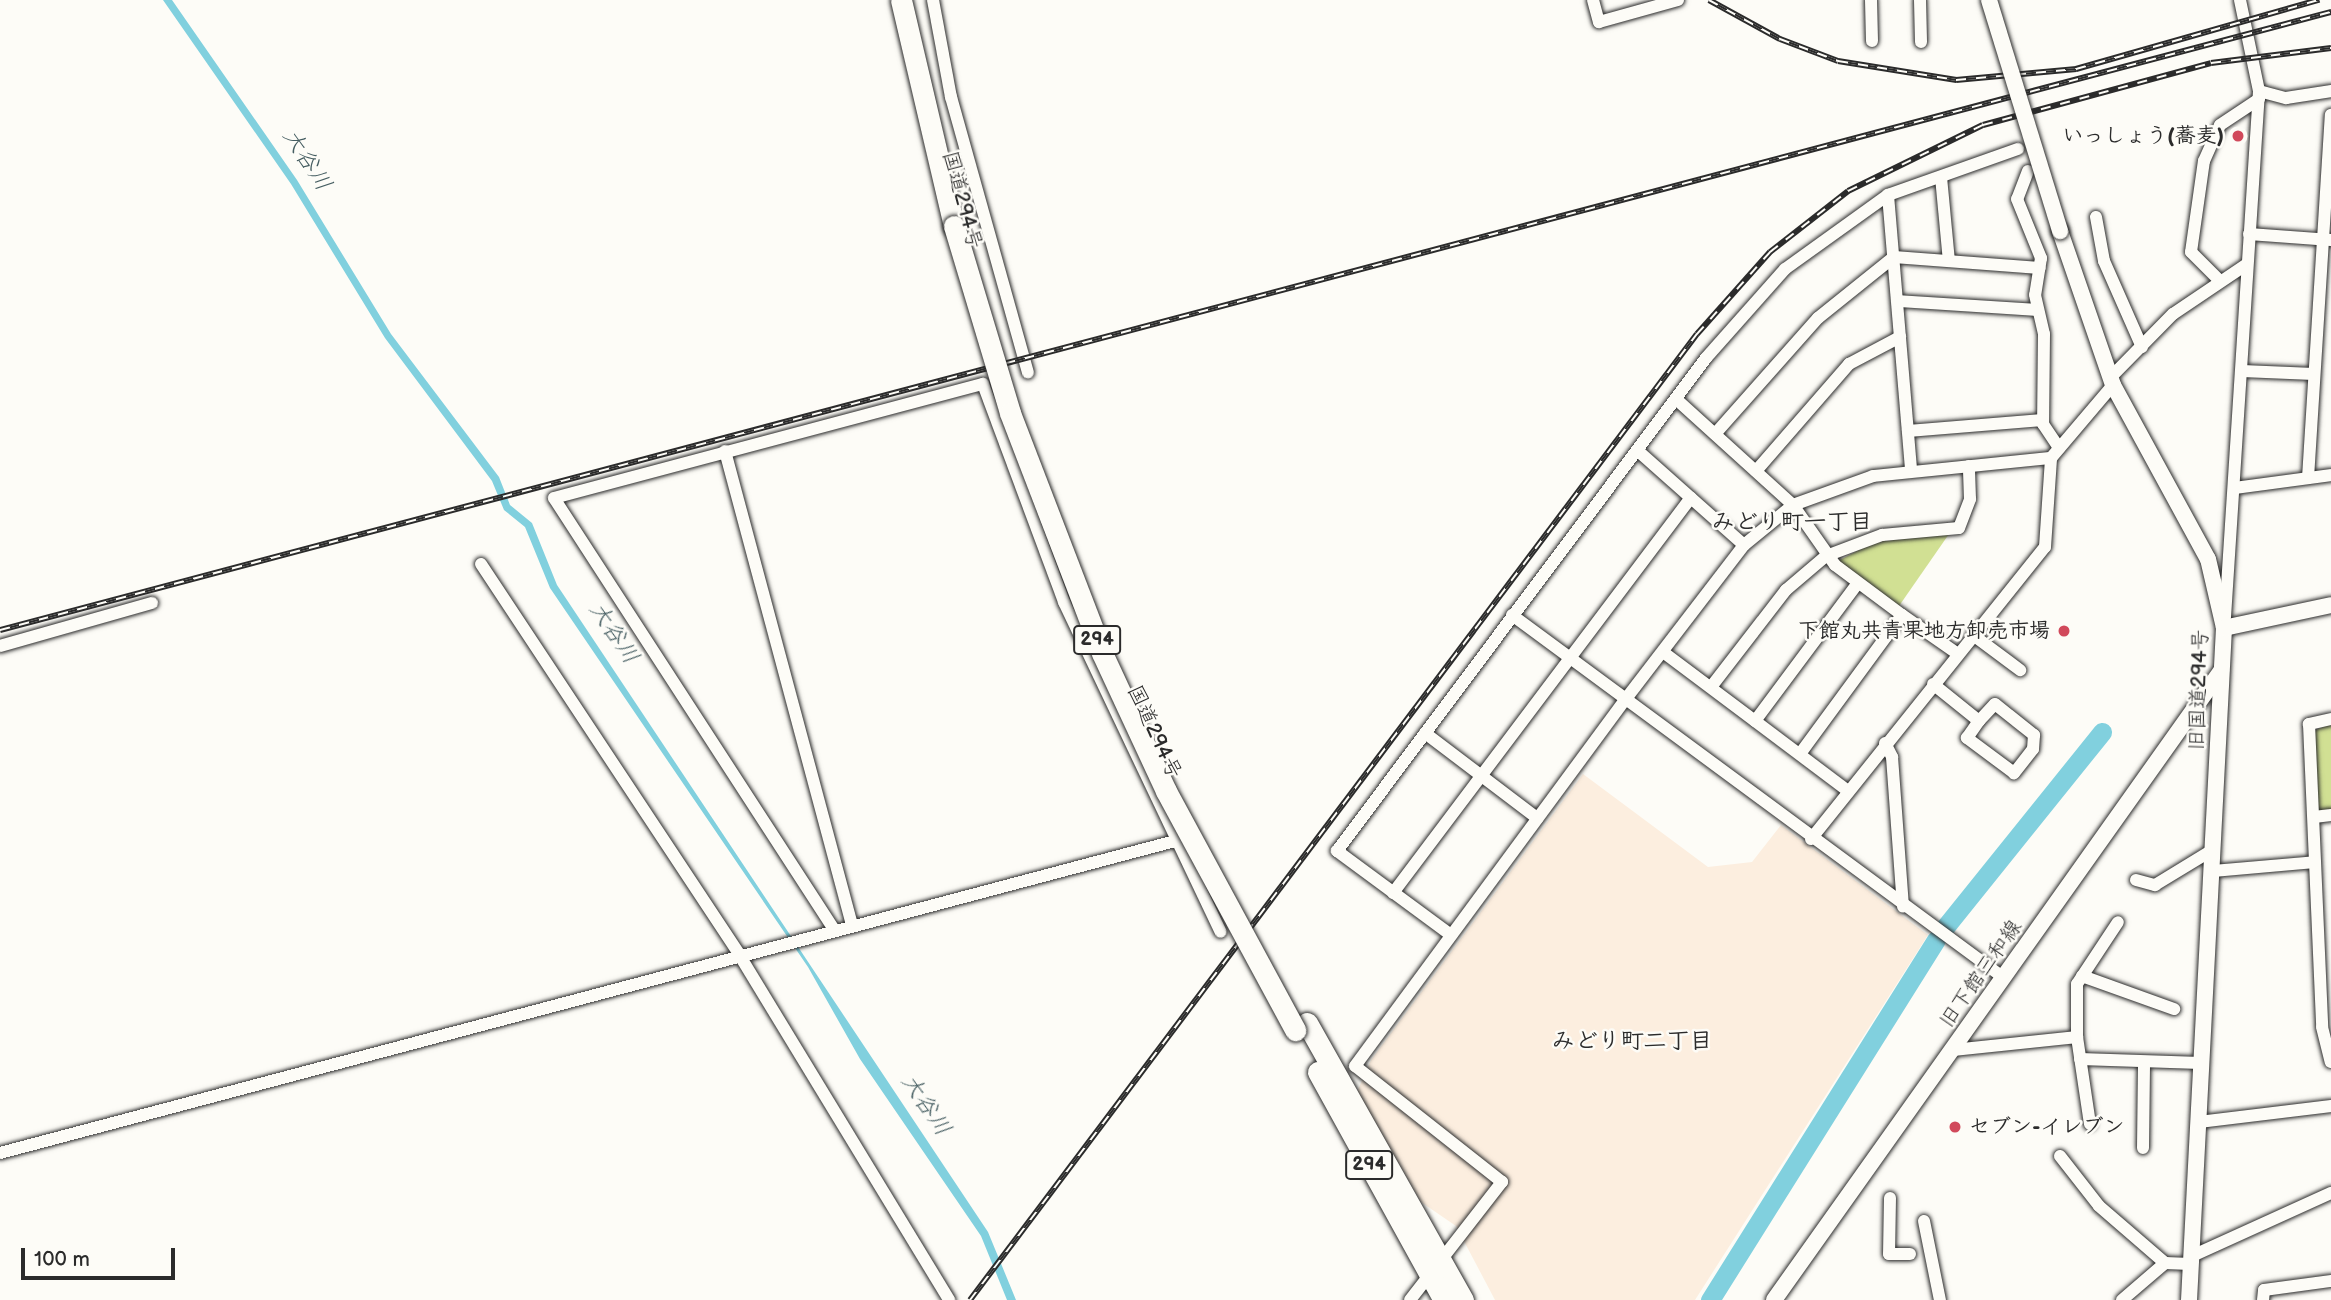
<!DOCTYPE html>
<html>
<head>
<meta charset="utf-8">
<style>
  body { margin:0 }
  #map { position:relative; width:2331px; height:1300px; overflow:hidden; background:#fdfcf7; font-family:"Balsamiq Sans","Klee One",sans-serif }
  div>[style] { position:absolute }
  .built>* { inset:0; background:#fceedf }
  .green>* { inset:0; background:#d1e093 }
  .water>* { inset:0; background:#81d0de }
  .river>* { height:19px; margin:-9.5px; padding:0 9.5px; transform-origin:9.5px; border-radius:9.5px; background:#81d0de }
  .roads { filter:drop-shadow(0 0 2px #2b2b2b) drop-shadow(0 0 2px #2b2b2b) }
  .street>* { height:12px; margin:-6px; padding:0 6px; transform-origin:6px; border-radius:6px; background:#fdfcf7 }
  .secondary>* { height:16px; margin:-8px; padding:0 8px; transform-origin:8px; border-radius:8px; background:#fdfcf7 }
  .highway>* { height:21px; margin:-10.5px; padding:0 10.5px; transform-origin:10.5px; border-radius:10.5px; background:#fdfcf7 }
  .rail>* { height:6px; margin-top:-3px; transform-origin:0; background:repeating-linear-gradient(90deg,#fdfcf7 0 10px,#2b2b2b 0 20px); box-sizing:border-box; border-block:2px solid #2b2b2b }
  .bridges { filter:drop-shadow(0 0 2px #2b2b2b) drop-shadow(0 0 2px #2b2b2b) }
  .secondary-bridge>* { height:16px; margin:-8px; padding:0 8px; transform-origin:8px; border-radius:8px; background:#fdfcf7 }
  .highway-bridge>* { height:21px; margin:-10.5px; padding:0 10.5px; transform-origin:10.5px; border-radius:10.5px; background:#fdfcf7 }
  .dots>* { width:19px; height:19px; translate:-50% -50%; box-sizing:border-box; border:4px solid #fdfcf7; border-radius:50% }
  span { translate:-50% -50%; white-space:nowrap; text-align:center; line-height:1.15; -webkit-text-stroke:5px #fdfcf7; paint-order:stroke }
  .shield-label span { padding:2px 5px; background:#fdfcf7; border:2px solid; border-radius:5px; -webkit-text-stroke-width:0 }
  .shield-label { font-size:19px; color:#2b2b2b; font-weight:700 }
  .poi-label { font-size:21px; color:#2b2b2b; font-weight:700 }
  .right { translate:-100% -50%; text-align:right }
  .left { translate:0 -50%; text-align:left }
  .street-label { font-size:21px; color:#2b2b2b }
  .water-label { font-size:23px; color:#455d61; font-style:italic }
  .neighbourhood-label { font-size:23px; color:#2b2b2b; font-weight:700 }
  .scale { position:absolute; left:21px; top:1248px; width:154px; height:32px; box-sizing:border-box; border:4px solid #2b2b2b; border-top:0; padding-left:9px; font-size:21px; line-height:24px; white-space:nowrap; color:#2b2b2b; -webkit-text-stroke:5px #fdfcf7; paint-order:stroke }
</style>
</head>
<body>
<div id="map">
  <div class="built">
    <i style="clip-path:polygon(1583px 774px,1708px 867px,1752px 862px,1781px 825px,1928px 935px,1695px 1300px,1495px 1300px,1456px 1226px,1421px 1202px,1357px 1092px,1371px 1060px)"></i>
  </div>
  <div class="green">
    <i style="clip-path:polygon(1949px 534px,1899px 606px,1838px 561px,1874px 542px)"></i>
    <i style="clip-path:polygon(2331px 723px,2331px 813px,2318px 812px,2314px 731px)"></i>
  </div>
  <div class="water">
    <i style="clip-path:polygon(163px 0,172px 0,297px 180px,391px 334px,499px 477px,510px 505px,532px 523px,557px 585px,988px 1232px,1016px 1300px,1007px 1300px,981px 1236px,860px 1059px,808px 967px,550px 588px,525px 527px,504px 510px,492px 481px,385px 338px,291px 184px)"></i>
  </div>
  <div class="river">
    <i style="left:1946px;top:926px;width:249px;rotate:-51.2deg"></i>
    <i style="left:1710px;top:1300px;width:425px;rotate:-57.9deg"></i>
  </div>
  <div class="roads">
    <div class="street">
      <i style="left:933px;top:0;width:99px;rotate:79.5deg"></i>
      <i style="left:951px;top:97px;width:286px;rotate:74.4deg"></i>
      <i style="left:1593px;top:0;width:23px;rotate:75deg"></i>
      <i style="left:1599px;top:22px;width:82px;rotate:-15.6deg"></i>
      <i style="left:1871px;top:0;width:41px;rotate:88.6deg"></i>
      <i style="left:1920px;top:0;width:42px;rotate:88.6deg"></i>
      <i style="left:2259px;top:91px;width:28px;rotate:15deg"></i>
      <i style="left:2286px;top:98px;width:46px;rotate:-8.8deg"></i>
      <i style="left:2028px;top:171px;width:30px;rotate:111deg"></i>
      <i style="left:2017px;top:199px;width:64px;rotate:67.9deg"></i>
      <i style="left:2041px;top:258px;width:37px;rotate:99deg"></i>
      <i style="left:2035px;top:295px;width:40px;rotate:77deg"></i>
      <i style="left:2044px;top:334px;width:90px;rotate:90.6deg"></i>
      <i style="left:2043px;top:424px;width:29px;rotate:56deg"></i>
      <i style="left:1941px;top:177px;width:84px;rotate:84.6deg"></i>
      <i style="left:1888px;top:195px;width:277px;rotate:85.2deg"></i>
      <i style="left:2096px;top:217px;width:45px;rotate:79.7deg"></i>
      <i style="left:2104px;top:261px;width:94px;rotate:66.2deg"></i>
      <i style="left:2249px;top:234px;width:82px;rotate:4.2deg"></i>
      <i style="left:2220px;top:281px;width:41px;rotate:-135deg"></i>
      <i style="left:2191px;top:252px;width:92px;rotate:-81.9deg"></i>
      <i style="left:2204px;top:161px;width:39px;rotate:-66deg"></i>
      <i style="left:2220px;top:125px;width:47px;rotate:-33.7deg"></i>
      <i style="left:1898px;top:301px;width:138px;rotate:3.7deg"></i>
      <i style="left:2242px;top:371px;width:72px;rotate:2.4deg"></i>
      <i style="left:2110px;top:378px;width:90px;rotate:-45.5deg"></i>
      <i style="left:2173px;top:314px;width:89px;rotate:-34deg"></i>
      <i style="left:1676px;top:399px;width:158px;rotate:42.2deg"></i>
      <i style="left:1793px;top:505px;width:73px;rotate:55deg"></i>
      <i style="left:1835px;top:565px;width:84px;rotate:36.7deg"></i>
      <i style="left:1902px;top:615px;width:172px;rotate:126.3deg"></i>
      <i style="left:1908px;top:431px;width:135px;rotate:-4.7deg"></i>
      <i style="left:1715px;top:434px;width:155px;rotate:-48.4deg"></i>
      <i style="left:1818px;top:318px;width:97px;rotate:-38.8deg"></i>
      <i style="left:1894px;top:257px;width:146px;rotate:4.3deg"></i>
      <i style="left:1637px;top:450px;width:143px;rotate:41.6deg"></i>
      <i style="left:725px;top:451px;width:492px;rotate:75deg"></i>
      <i style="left:1756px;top:471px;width:142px;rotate:-49deg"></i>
      <i style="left:1849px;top:364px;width:58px;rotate:-27.9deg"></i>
      <i style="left:2308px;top:478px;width:364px;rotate:-86.4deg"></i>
      <i style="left:2235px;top:488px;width:97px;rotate:-7.7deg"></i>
      <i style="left:481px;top:564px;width:470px;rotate:56.5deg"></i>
      <i style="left:740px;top:956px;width:403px;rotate:58.7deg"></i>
      <i style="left:1512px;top:615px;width:611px;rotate:36.42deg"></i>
      <i style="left:1902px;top:615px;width:68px;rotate:34.9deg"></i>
      <i style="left:2225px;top:617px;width:527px;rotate:-86.3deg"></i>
      <i style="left:2259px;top:91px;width:93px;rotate:-101.8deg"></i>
      <i style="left:1973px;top:635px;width:59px;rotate:36.7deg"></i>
      <i style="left:0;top:646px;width:158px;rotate:-15.8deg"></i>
      <i style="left:1663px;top:652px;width:231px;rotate:36.9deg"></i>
      <i style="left:1933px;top:684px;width:59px;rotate:38.8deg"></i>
      <i style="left:1979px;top:721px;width:23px;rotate:-47deg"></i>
      <i style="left:1995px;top:704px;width:50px;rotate:38.5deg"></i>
      <i style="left:2034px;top:735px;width:14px;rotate:94deg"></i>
      <i style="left:2033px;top:749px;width:31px;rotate:128deg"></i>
      <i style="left:2014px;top:773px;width:59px;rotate:-143.3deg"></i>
      <i style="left:1967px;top:738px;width:21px;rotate:-55deg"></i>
      <i style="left:1711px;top:687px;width:123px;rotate:-52.3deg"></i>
      <i style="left:1786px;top:590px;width:52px;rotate:-40.4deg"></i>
      <i style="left:1826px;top:556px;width:60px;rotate:-20.6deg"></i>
      <i style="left:1882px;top:535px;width:77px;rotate:-5.2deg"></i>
      <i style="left:1959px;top:528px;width:31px;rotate:-69deg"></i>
      <i style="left:1970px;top:499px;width:33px;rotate:-92deg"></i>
      <i style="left:2331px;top:719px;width:23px;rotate:167deg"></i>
      <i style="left:2309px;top:724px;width:303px;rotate:87.5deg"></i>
      <i style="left:2322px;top:1027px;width:36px;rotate:76deg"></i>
      <i style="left:1755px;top:721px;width:172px;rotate:-53.3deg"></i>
      <i style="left:1425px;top:733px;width:141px;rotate:37.2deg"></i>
      <i style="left:1885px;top:743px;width:16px;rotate:63deg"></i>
      <i style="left:1892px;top:757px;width:150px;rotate:85.8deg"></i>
      <i style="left:2314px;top:817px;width:17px;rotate:-7deg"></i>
      <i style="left:1811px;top:839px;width:374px;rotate:-51.3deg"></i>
      <i style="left:2045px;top:547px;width:89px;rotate:-86.1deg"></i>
      <i style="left:2051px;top:458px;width:96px;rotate:-49.7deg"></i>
      <i style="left:2213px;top:871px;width:102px;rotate:-5deg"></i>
      <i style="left:2136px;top:880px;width:20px;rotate:15deg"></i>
      <i style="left:2155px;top:885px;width:69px;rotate:-31.4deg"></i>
      <i style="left:1393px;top:893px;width:495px;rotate:-53deg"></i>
      <i style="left:835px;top:931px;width:516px;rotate:-122.98deg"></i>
      <i style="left:554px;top:498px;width:444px;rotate:-14.9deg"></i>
      <i style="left:983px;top:384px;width:233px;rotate:69.6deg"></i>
      <i style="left:1064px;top:602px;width:365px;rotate:64.6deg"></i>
      <i style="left:1451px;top:935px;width:142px;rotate:-143.6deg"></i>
      <i style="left:1337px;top:851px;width:616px;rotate:-53.19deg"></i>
      <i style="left:1706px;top:358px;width:119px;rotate:-48.4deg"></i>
      <i style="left:1785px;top:269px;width:127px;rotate:-35.7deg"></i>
      <i style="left:1888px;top:195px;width:138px;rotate:-19.5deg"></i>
      <i style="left:2082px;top:976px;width:98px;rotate:19.7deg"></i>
      <i style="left:2077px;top:1037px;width:53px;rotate:-90deg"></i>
      <i style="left:2077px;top:984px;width:74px;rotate:-56.5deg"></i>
      <i style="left:1953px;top:1050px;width:125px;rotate:-6deg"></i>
      <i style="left:2077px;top:1037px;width:88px;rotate:81.5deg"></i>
      <i style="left:2080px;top:1059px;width:121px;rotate:1.9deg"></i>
      <i style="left:2199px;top:1122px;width:133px;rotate:-6.9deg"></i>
      <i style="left:2143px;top:1148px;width:86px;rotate:-89.3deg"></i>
      <i style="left:0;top:1153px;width:1216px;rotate:-14.87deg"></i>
      <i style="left:2060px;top:1156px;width:63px;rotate:52deg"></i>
      <i style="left:2099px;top:1206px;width:87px;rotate:40.8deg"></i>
      <i style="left:1890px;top:1198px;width:56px;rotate:91deg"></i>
      <i style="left:1889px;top:1254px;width:21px"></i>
      <i style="left:1924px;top:1221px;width:81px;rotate:78.6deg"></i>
      <i style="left:2192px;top:1256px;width:153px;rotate:-24.4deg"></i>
      <i style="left:1410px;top:1300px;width:150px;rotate:-52.1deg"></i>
      <i style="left:1502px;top:1182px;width:187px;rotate:-141.7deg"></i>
      <i style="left:1355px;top:1066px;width:455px;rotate:-53.6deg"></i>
      <i style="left:1625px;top:700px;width:195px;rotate:-52.5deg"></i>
      <i style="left:1744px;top:545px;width:63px;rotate:-39.2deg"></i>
      <i style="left:1793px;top:505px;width:85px;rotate:-19.9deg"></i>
      <i style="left:1873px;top:476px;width:179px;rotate:-5.8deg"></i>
      <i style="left:2122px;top:1300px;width:57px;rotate:-40.7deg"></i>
      <i style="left:2165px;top:1263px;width:26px;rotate:2deg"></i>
      <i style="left:2263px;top:1300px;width:10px;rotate:-84deg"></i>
      <i style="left:2264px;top:1290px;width:68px;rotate:-7.7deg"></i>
    </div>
    <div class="secondary">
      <i style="left:2060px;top:231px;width:163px;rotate:71deg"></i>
      <i style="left:2113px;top:385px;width:198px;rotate:61.4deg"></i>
      <i style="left:2208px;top:559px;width:71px;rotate:76.9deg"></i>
      <i style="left:2224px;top:628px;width:673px;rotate:92.98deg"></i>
      <i style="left:2224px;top:628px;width:109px;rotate:-12.1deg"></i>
      <i style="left:1774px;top:1300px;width:772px;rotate:-54.6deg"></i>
    </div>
    <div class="highway">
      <i style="left:901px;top:0;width:232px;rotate:76.8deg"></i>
      <i style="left:1307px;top:1023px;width:318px;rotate:60.6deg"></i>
      <i style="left:1318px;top:1072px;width:260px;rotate:61.1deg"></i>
    </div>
  </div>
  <div class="rail">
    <i style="left:1709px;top:0;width:81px;rotate:28.8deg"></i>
    <i style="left:1780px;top:39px;width:62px;rotate:20.8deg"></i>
    <i style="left:1838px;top:61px;width:120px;rotate:9.1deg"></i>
    <i style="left:1956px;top:80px;width:121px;rotate:-5.2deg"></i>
    <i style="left:2076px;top:69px;width:253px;rotate:-15.9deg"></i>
    <i style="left:0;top:630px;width:2412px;rotate:-14.85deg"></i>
    <i style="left:970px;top:1300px;width:1209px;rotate:-53.04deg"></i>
    <i style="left:1697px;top:334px;width:110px;rotate:-48.3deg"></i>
    <i style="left:1770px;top:252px;width:99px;rotate:-38deg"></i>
    <i style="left:1848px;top:191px;width:150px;rotate:-26.1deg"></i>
    <i style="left:1983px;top:125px;width:236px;rotate:-15.2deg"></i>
    <i style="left:2211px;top:63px;width:121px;rotate:-7.1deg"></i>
  </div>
  <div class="bridges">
    <div class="secondary-bridge">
      <i style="left:1989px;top:0;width:242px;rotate:72.9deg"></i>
    </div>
    <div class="highway-bridge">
      <i style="left:954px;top:226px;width:195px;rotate:73.3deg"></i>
      <i style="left:1010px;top:413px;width:257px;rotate:69deg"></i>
      <i style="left:1102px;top:653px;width:152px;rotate:65.1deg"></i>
      <i style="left:1166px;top:791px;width:272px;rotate:61.6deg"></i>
    </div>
  </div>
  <div class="dots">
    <i style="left:2238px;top:136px;background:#d1495b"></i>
    <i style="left:2064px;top:631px;background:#d1495b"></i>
    <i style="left:1955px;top:1127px;background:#d1495b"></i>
  </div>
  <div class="shield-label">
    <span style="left:1097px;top:640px">294</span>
    <span style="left:1369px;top:1165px">294</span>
  </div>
  <div class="poi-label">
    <span class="right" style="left:2224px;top:136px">いっしょう(蕎麦)</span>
    <span class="right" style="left:2050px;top:631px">下館丸共青果地方卸売市場</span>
    <span class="left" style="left:1969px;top:1127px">セブン-イレブン</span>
  </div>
  <div class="street-label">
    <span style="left:962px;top:200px;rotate:75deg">国道294号</span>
    <span style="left:2199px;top:690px;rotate:-88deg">旧国道294号</span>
    <span style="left:1154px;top:732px;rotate:65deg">国道294号</span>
    <span style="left:1981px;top:974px;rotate:-55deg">旧下館三和線</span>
  </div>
  <div class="water-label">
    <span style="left:307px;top:160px;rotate:57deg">大谷川</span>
    <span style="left:614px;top:633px;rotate:56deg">大谷川</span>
    <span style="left:926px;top:1105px;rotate:56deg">大谷川</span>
  </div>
  <div class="neighbourhood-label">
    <span style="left:1792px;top:522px">みどり町一丁目</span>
    <span style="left:1632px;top:1041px">みどり町二丁目</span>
  </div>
  <div class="scale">100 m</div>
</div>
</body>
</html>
